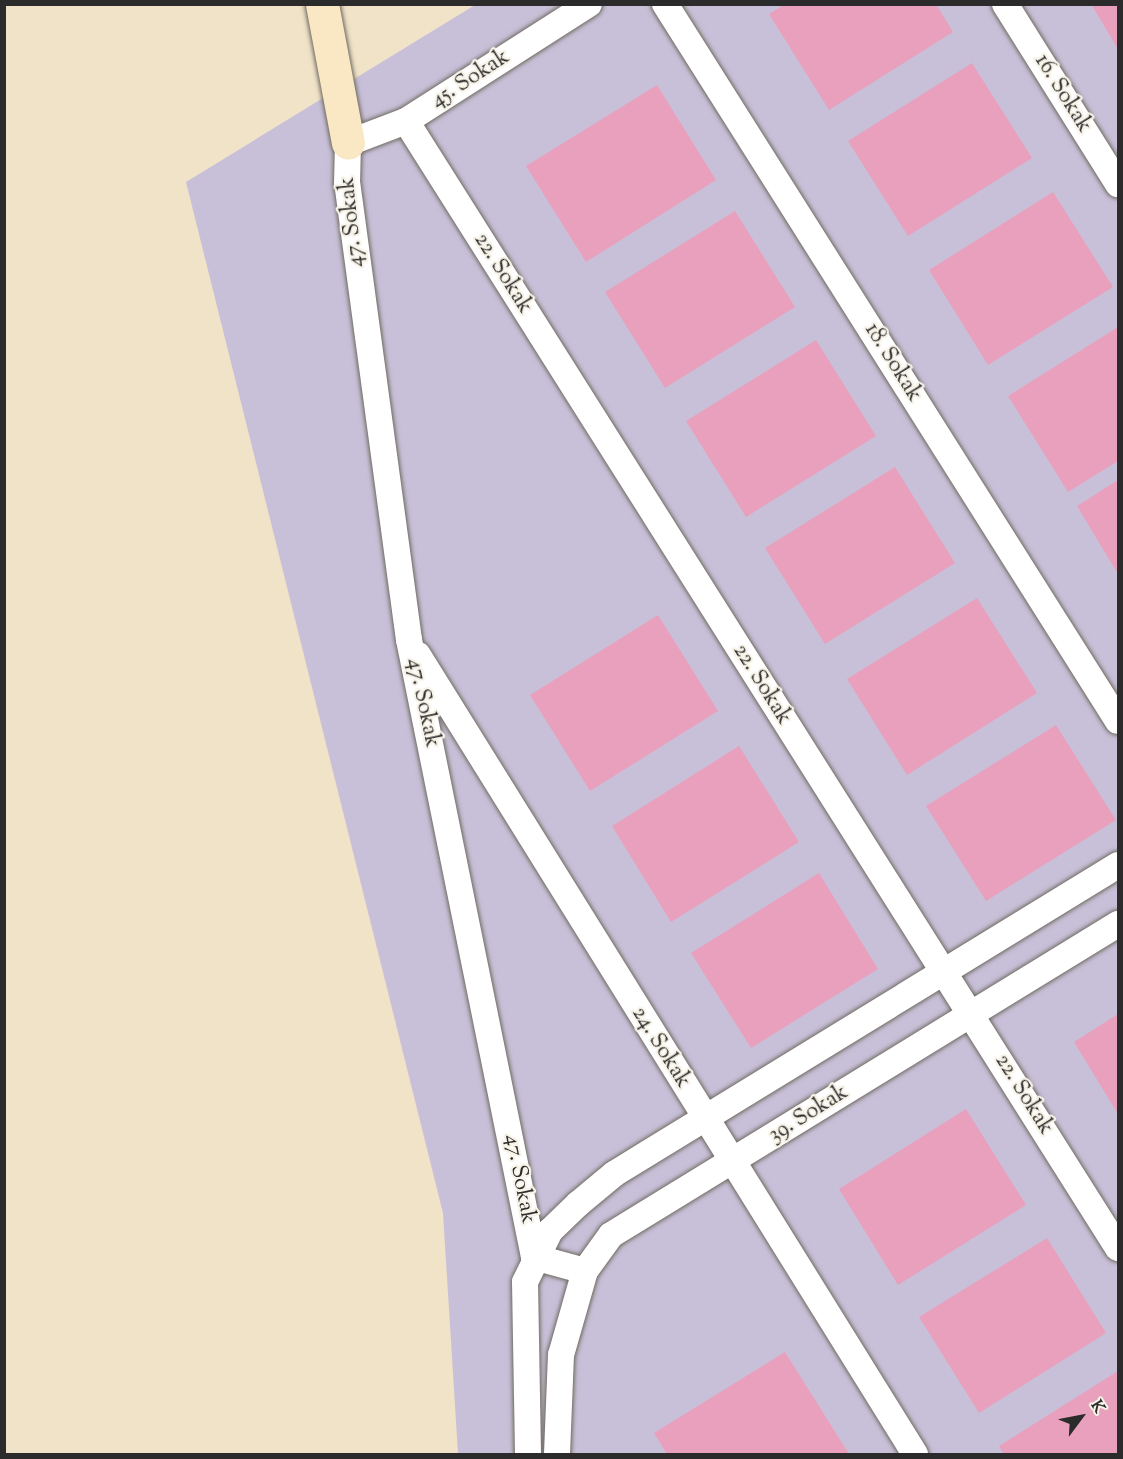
<!DOCTYPE html>
<html>
<head>
<meta charset="utf-8">
<style>
  body { margin:0 }
  #map { position:relative; width:1123px; height:1459px; overflow:hidden; background:#f0e3c8; font-family:"Sorts Mill Goudy",serif }
  div>[style] { position:absolute }
  .industrial>* { inset:0; background:#c8c0d8 }
  .building>* { inset:0; background:#e8a0bd }
  .roads { filter:drop-shadow(0 0 2px #706b62) drop-shadow(0 0 2px #706b62) }
  .street>* { height:26px; margin:-13px; padding:0 13px; transform-origin:13px; border-radius:13px; background:#fff }
  .secondary>* { height:33px; margin:-16.5px; padding:0 16.5px; transform-origin:16.5px; border-radius:16.5px; background:#fae7c3 }
  span { translate:-50% -50%; white-space:nowrap; text-align:center; line-height:1.15; -webkit-text-stroke:4.5px #f7f3e8; paint-order:stroke }
  .street-label { font-size:22px; color:#2b2b2b }
  .frame { position:absolute; inset:0; border:6px solid #2b2b2b; pointer-events:none }
  .north { position:absolute; left:1051px; top:1387px; width:60px; height:60px; -webkit-text-stroke:4px #f7f3e8; paint-order:stroke; rotate:58deg; font-size:16px; font-weight:700; line-height:24px; text-align:center; color:#2b2b2b }
  .north::after { content:''; display:block; margin:auto; width:21px; height:27px; background:#2b2b2b; clip-path:polygon(50% 0,100% 100%,50% 72%,0 100%) }
</style>
</head>
<body>
<div id="map">
  <div class="industrial">
    <i style="clip-path:polygon(475px 5px,1118px 5px,1118px 1454px,458px 1454px,443px 1213px,186px 182px)"></i>
  </div>
  <div class="building">
    <i style="clip-path:polygon(785px 4px,936px 4px,953px 32px,829px 110px,769px 14px)"></i>
    <i style="clip-path:polygon(1091px 4px,1118px 4px,1118px 49px)"></i>
    <i style="clip-path:polygon(972px 63px,1032px 158px,908px 236px,848px 141px)"></i>
    <i style="clip-path:polygon(657px 85px,716px 180px,586px 262px,526px 166px)"></i>
    <i style="clip-path:polygon(1053px 192px,1113px 287px,988px 365px,929px 270px)"></i>
    <i style="clip-path:polygon(735px 211px,795px 307px,665px 388px,605px 292px)"></i>
    <i style="clip-path:polygon(1118px 327px,1118px 461px,1068px 492px,1008px 396px)"></i>
    <i style="clip-path:polygon(816px 340px,876px 436px,746px 517px,686px 421px)"></i>
    <i style="clip-path:polygon(895px 467px,955px 563px,825px 644px,765px 548px)"></i>
    <i style="clip-path:polygon(1118px 480px,1118px 574px,1077px 506px)"></i>
    <i style="clip-path:polygon(977px 598px,1037px 693px,907px 775px,847px 679px)"></i>
    <i style="clip-path:polygon(658px 615px,718px 711px,590px 791px,530px 695px)"></i>
    <i style="clip-path:polygon(1056px 725px,1116px 820px,986px 901px,926px 806px)"></i>
    <i style="clip-path:polygon(739px 746px,799px 842px,671px 922px,612px 826px)"></i>
    <i style="clip-path:polygon(819px 873px,878px 969px,751px 1048px,691px 953px)"></i>
    <i style="clip-path:polygon(1118px 1014px,1118px 1114px,1074px 1042px)"></i>
    <i style="clip-path:polygon(966px 1109px,1026px 1205px,898px 1285px,839px 1189px)"></i>
    <i style="clip-path:polygon(1047px 1238px,1106px 1333px,979px 1413px,919px 1317px)"></i>
    <i style="clip-path:polygon(785px 1352px,849px 1454px,667px 1454px,654px 1433px)"></i>
    <i style="clip-path:polygon(1118px 1371px,1118px 1454px,1004px 1454px,999px 1446px)"></i>
  </div>
  <div class="roads">
    <div class="street">
      <i style="left:665px;top:4px;width:848px;rotate:57.72deg"></i>
      <i style="left:1005px;top:4px;width:213px;rotate:57.9deg"></i>
      <i style="left:406px;top:121px;width:1333px;rotate:57.72deg"></i>
      <i style="left:418px;top:655px;width:941px;rotate:58.12deg"></i>
      <i style="left:585px;top:1271px;width:53px;rotate:-164.6deg"></i>
      <i style="left:534px;top:1257px;width:630px;rotate:-101.45deg"></i>
      <i style="left:409px;top:640px;width:460px;rotate:-97.7deg"></i>
      <i style="left:347px;top:184px;width:41px;rotate:-88.6deg"></i>
      <i style="left:348px;top:143px;width:62px;rotate:-20.8deg"></i>
      <i style="left:406px;top:121px;width:217px;rotate:-32.6deg"></i>
      <i style="left:528px;top:1454px;width:172px;rotate:-91deg"></i>
      <i style="left:525px;top:1282px;width:57px;rotate:-63.9deg"></i>
      <i style="left:550px;top:1231px;width:39px;rotate:-44deg"></i>
      <i style="left:578px;top:1204px;width:47px;rotate:-39.8deg"></i>
      <i style="left:614px;top:1174px;width:591px;rotate:-31.51deg"></i>
      <i style="left:557px;top:1454px;width:99px;rotate:-87.7deg"></i>
      <i style="left:561px;top:1355px;width:87px;rotate:-74.1deg"></i>
      <i style="left:585px;top:1271px;width:44px;rotate:-54.2deg"></i>
      <i style="left:611px;top:1235px;width:595px;rotate:-31.53deg"></i>
    </div>
    <div class="secondary">
      <i style="left:322px;top:4px;width:141px;rotate:79.4deg"></i>
    </div>
  </div>
  <div class="street-label">
    <span style="left:471px;top:80px;rotate:-33deg">45. Sokak</span>
    <span style="left:1062px;top:94px;rotate:58deg">16. Sokak</span>
    <span style="left:353px;top:222px;rotate:-96deg">47. Sokak</span>
    <span style="left:502px;top:274px;rotate:58deg">22. Sokak</span>
    <span style="left:892px;top:363px;rotate:58deg">18. Sokak</span>
    <span style="left:761px;top:685px;rotate:58deg">22. Sokak</span>
    <span style="left:422px;top:703px;rotate:78deg">47. Sokak</span>
    <span style="left:660px;top:1048px;rotate:58deg">24. Sokak</span>
    <span style="left:1023px;top:1095px;rotate:58deg">22. Sokak</span>
    <span style="left:809px;top:1115px;rotate:-32deg">39. Sokak</span>
    <span style="left:519px;top:1179px;rotate:79deg">47. Sokak</span>
  </div>
  <div class="frame"></div>
  <div class="north">K</div>
</div>
</body>
</html>
